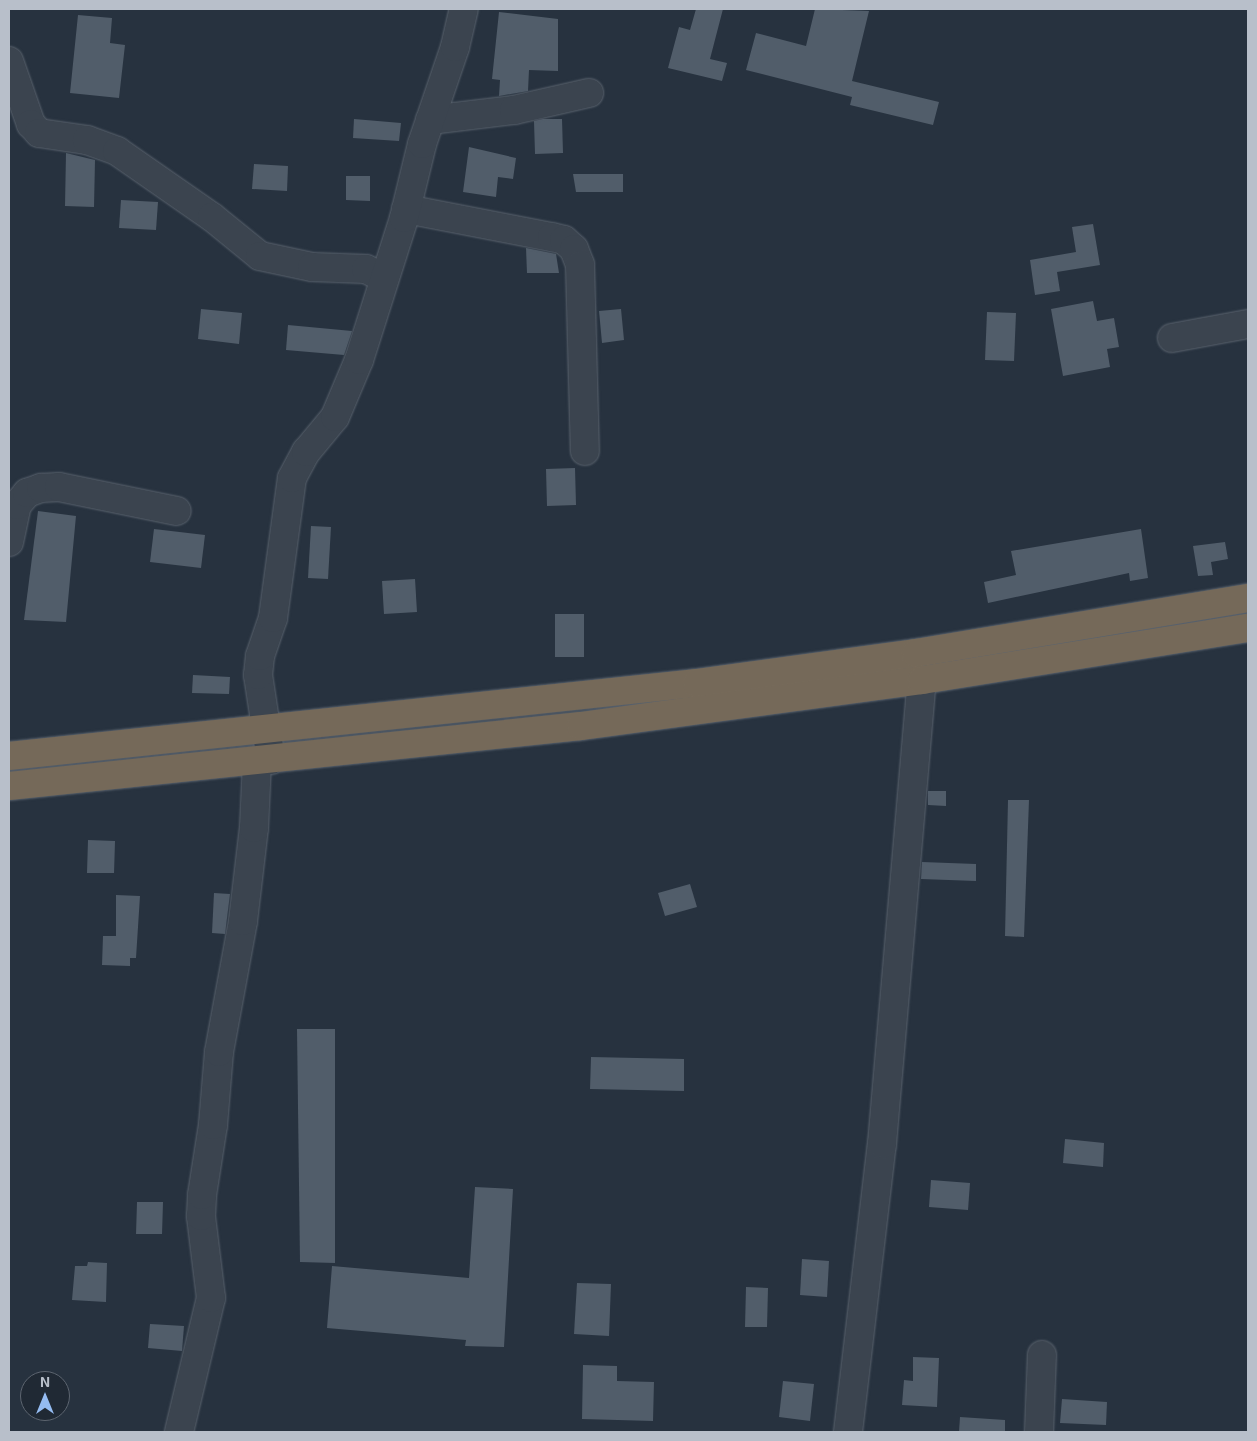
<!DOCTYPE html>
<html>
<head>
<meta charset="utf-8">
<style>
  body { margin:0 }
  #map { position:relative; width:1257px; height:1441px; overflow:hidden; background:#27323f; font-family:"Exo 2",sans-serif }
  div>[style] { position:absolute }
  .building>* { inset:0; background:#515d6a }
  .roads { filter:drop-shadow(0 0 1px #59626d) drop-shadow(0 0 1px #59626d) }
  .minor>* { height:28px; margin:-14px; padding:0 14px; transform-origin:14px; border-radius:14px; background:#3b444f }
  .highway>* { height:28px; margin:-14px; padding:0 14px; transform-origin:14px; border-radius:14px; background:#756959 }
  span { translate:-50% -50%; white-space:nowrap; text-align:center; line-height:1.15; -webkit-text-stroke:5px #202934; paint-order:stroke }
  .frame { position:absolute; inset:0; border:10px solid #b8bfca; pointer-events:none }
  .north { position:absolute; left:20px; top:1371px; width:50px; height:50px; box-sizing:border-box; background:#202934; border:1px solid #5d6570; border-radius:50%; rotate:0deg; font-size:14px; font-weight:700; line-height:20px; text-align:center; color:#b8bfca }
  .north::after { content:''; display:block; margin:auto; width:18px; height:22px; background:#95bcf2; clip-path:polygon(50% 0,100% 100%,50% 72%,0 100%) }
</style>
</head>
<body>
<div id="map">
  <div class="building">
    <i style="clip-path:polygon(696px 9px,723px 9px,710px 59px,727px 63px,722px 81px,668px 68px,679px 27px,690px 30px)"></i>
    <i style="clip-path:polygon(815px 9px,869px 11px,852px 81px,939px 102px,933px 125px,850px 105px,852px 97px,746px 70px,756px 33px,806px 46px)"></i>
    <i style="clip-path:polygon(499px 12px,558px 19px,558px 71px,529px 70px,528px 91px,499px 96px,500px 80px,492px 79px)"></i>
    <i style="clip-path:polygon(78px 15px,112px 18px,110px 43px,125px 45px,119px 98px,70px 93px)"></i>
    <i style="clip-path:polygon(354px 119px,401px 123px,399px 141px,353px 138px)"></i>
    <i style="clip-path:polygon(543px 119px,562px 119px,563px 153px,535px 154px,534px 121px)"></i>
    <i style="clip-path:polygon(469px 147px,516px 158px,513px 179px,498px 177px,496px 197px,463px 192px)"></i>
    <i style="clip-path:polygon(66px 153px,95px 160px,94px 207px,65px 206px)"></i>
    <i style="clip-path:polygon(254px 164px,288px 166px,287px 191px,252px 189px)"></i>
    <i style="clip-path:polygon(573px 174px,623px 174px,623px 192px,576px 192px)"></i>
    <i style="clip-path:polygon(346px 176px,370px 176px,370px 201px,346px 200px)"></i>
    <i style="clip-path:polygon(121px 200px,158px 202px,156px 230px,119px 228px)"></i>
    <i style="clip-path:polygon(1093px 224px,1100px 265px,1057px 272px,1060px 291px,1035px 295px,1030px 260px,1076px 252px,1072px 227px)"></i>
    <i style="clip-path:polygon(526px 248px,556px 254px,559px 273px,527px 273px)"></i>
    <i style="clip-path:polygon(1093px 301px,1097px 321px,1114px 318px,1119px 347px,1107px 349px,1110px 367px,1063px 376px,1051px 309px)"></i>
    <i style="clip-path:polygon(201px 309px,242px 313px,239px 344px,198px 339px)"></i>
    <i style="clip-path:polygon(621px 309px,624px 340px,602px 343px,599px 311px)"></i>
    <i style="clip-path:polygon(987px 312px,1016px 313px,1014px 361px,985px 360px)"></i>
    <i style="clip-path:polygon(288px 325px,352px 331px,344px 355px,286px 350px)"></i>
    <i style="clip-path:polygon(575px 468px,576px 505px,547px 506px,546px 469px)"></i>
    <i style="clip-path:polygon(38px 511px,76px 516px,66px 622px,24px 620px)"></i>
    <i style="clip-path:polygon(311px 526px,331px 527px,328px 579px,308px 578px)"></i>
    <i style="clip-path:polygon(154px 529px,205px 535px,201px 568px,150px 562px)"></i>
    <i style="clip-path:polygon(1141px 529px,1148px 578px,1130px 581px,1129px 573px,988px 603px,984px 582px,1016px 575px,1011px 551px)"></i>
    <i style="clip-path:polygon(1225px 542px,1228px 559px,1211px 562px,1213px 575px,1198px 576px,1193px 546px)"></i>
    <i style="clip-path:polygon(415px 579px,417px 612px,384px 614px,382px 581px)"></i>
    <i style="clip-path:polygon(555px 614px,584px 614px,584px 657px,555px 657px)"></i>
    <i style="clip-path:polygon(193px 675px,230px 677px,229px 694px,192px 693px)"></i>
    <i style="clip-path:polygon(928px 791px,946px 791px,946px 806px,928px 805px)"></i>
    <i style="clip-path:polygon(1008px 800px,1029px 800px,1024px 937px,1005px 936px)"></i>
    <i style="clip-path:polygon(88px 840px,115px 841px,114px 873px,87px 873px)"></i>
    <i style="clip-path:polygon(922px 862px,976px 864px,976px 881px,921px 879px)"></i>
    <i style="clip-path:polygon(690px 884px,697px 907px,665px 916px,658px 893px)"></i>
    <i style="clip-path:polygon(214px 893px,230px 894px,225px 934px,212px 933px)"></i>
    <i style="clip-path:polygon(116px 895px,140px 896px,136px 958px,130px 958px,130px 966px,102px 965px,103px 936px,116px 936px)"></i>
    <i style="clip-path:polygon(297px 1029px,335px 1029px,335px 1263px,300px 1262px)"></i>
    <i style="clip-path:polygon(591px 1057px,684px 1059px,684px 1091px,590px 1089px)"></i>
    <i style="clip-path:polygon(1065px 1139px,1104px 1143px,1103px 1167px,1063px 1163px)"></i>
    <i style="clip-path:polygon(931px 1180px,970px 1183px,968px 1210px,929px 1207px)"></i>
    <i style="clip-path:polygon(475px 1187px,513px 1189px,504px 1347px,465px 1346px,466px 1340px,327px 1328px,332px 1266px,469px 1278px)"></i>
    <i style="clip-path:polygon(137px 1202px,163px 1202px,162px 1234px,136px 1234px)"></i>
    <i style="clip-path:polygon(802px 1259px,829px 1261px,827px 1297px,800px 1295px)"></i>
    <i style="clip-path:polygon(88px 1262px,107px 1263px,106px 1302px,72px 1300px,75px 1266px,87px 1266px)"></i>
    <i style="clip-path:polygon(577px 1283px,611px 1284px,609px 1336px,574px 1334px)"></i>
    <i style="clip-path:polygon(746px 1287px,768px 1288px,767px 1327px,745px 1327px)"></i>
    <i style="clip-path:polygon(150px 1324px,184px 1326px,182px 1351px,148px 1348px)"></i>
    <i style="clip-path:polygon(913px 1357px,939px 1358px,937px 1407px,902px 1405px,904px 1380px,913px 1381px)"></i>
    <i style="clip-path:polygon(583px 1365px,617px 1366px,617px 1381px,654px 1382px,653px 1421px,582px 1419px)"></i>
    <i style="clip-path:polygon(783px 1381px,814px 1384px,810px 1421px,779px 1417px)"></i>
    <i style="clip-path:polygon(1062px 1399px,1107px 1402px,1106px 1425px,1060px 1423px)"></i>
    <i style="clip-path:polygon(960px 1417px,1005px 1420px,1005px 1432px,959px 1432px)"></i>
  </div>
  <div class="roads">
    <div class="minor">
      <i style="left:9px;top:61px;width:67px;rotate:70.8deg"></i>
      <i style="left:31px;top:124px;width:12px;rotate:48deg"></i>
      <i style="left:39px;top:133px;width:49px;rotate:8.3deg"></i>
      <i style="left:87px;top:140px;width:32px;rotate:20deg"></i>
      <i style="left:117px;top:151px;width:116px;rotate:34.8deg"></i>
      <i style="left:212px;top:217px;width:62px;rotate:39.1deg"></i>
      <i style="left:260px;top:256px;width:53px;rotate:11.9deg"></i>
      <i style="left:312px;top:267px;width:54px;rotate:2.1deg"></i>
      <i style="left:366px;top:269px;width:20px;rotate:27deg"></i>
      <i style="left:430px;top:120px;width:85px;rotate:-6.8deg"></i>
      <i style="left:514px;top:110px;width:77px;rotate:-12.8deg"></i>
      <i style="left:406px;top:209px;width:149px;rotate:10.9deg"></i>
      <i style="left:552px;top:237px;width:12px;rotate:14deg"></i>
      <i style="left:564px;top:240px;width:13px;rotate:42deg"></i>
      <i style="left:574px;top:249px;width:17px;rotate:69deg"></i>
      <i style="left:580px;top:265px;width:186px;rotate:88.5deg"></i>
      <i style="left:1172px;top:338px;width:77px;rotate:-10.4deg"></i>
      <i style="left:9px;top:542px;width:38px;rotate:-78deg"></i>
      <i style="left:17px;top:505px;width:16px;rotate:-50deg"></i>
      <i style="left:27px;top:493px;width:15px;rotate:-20deg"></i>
      <i style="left:41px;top:488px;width:18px;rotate:-3deg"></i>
      <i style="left:59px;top:487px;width:120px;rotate:11.5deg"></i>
      <i style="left:271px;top:760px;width:86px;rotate:-98.7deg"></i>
      <i style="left:258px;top:675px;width:19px;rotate:-84deg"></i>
      <i style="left:260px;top:656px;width:40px;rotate:-71.1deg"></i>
      <i style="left:273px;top:618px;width:141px;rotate:-82.3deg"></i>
      <i style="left:292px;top:478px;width:30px;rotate:-62deg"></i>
      <i style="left:306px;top:452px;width:45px;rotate:-50.4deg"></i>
      <i style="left:335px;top:417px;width:62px;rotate:-67.2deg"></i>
      <i style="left:359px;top:360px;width:149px;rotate:-72.4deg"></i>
      <i style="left:404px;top:218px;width:76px;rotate:-76.3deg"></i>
      <i style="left:422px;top:144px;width:102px;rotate:-71.2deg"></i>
      <i style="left:455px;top:47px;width:39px;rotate:-77deg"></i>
      <i style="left:179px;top:1432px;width:138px;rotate:-76.6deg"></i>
      <i style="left:211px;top:1298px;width:83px;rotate:-97deg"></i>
      <i style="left:201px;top:1216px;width:21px;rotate:-87deg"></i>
      <i style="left:202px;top:1195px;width:71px;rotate:-81.1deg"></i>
      <i style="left:213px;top:1125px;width:73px;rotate:-85.3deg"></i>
      <i style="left:219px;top:1052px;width:133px;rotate:-79.6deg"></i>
      <i style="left:243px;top:921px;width:94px;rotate:-83.3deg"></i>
      <i style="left:254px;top:828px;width:66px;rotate:-87.4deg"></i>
      <i style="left:848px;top:1432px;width:290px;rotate:-83.3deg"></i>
      <i style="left:882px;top:1144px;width:466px;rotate:-85.1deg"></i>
      <i style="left:1039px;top:1432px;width:77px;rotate:-87.8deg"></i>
    </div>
    <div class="highway">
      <i style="left:9px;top:756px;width:692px;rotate:-6.06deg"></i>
      <i style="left:697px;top:683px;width:221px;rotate:-7.8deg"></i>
      <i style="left:916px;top:653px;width:337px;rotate:-9.4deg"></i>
      <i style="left:9px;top:786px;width:575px;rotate:-5.99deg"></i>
      <i style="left:581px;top:726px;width:344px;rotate:-7.7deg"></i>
      <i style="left:922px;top:680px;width:330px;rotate:-9.1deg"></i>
    </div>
  </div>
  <div class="frame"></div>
  <div class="north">N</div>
</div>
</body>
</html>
